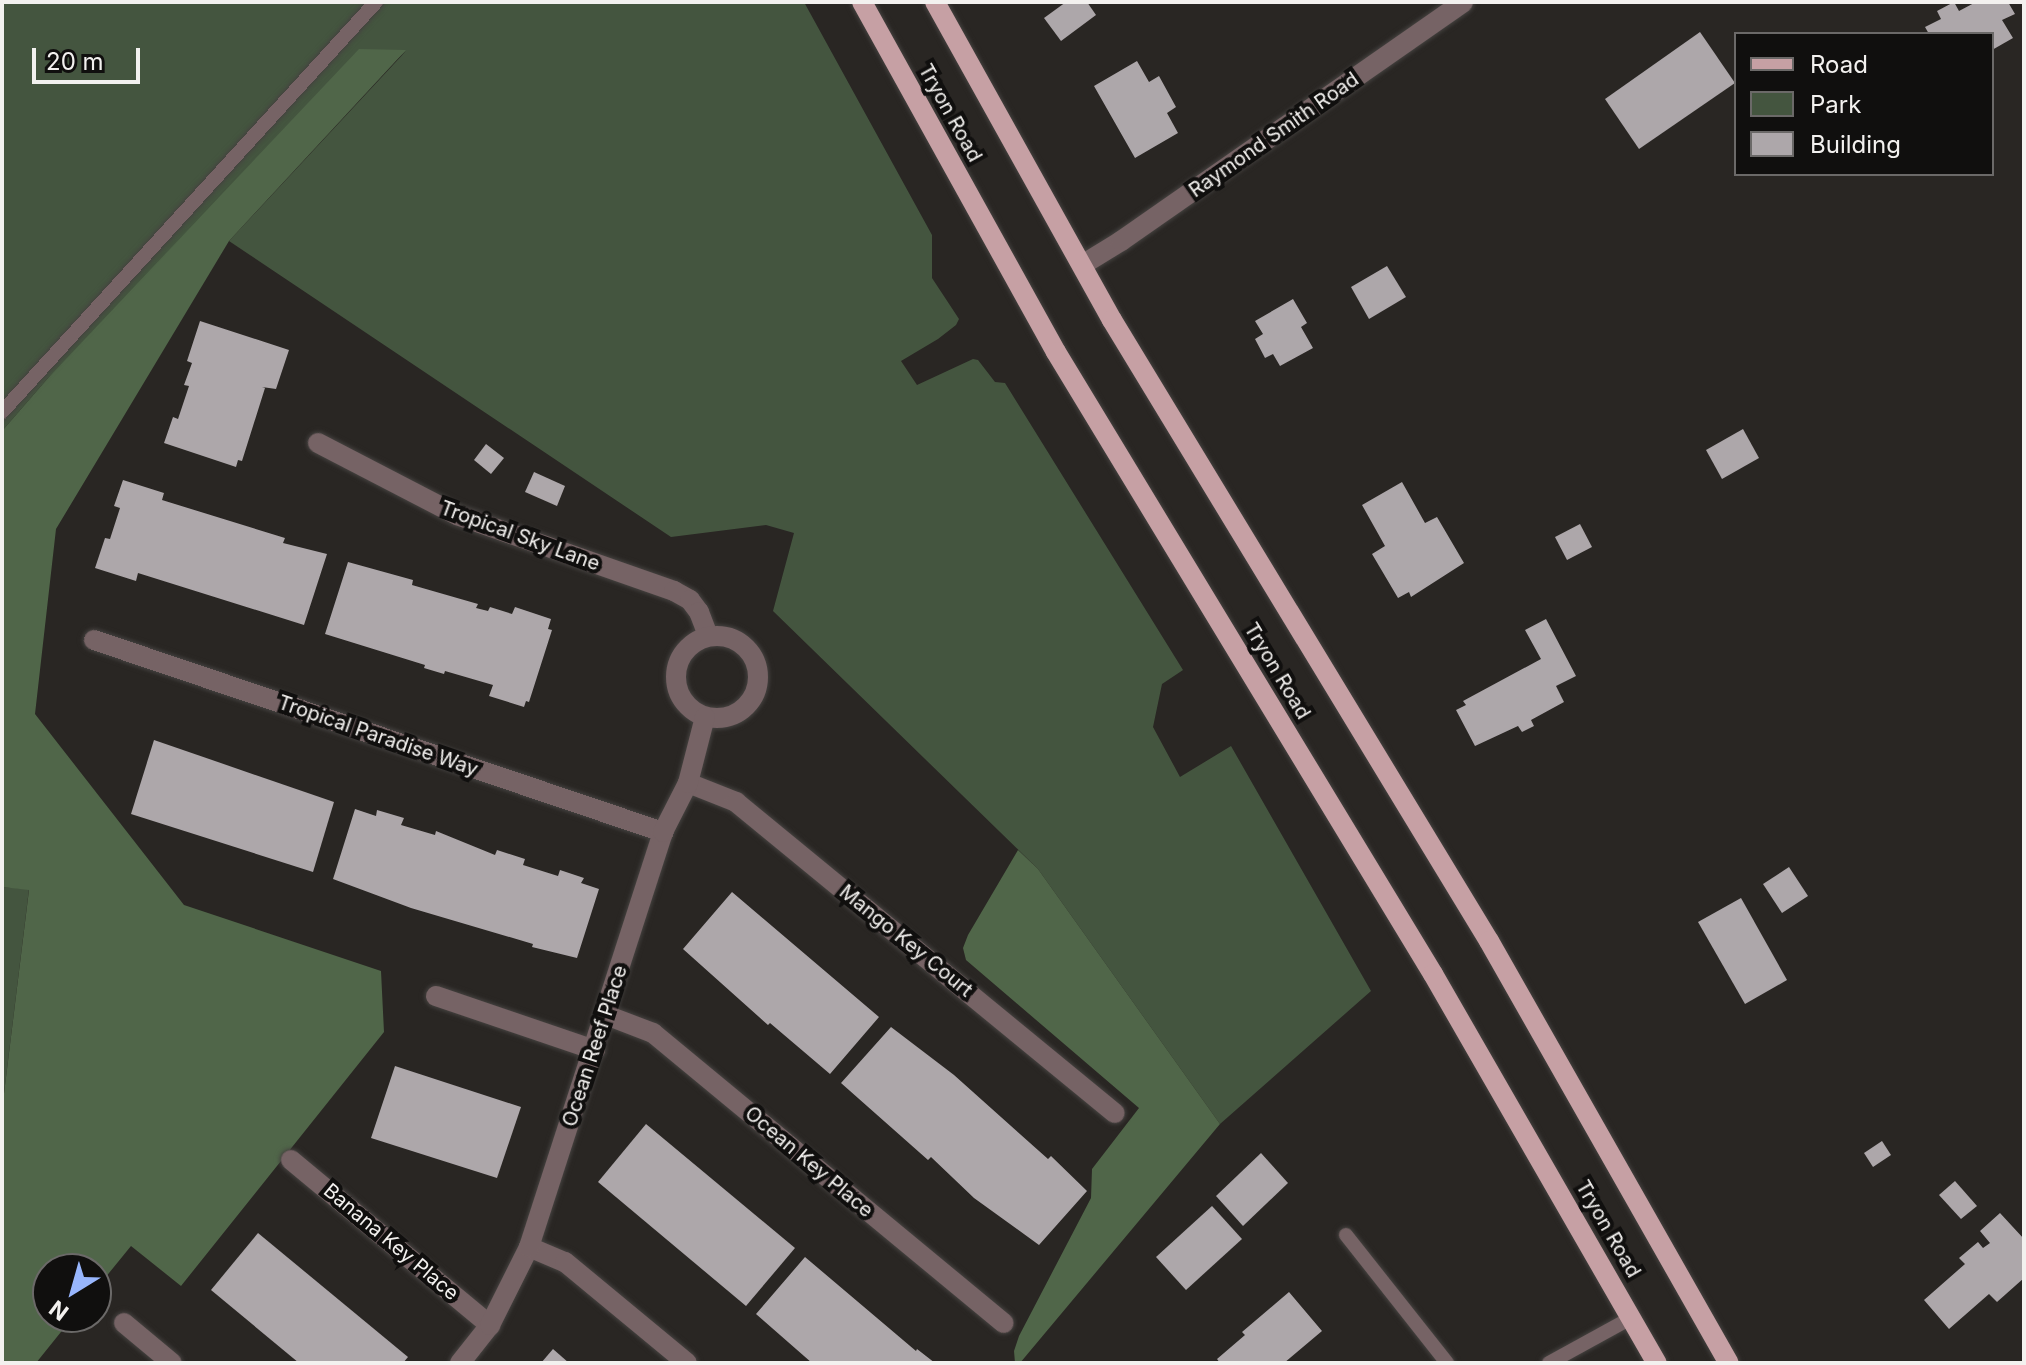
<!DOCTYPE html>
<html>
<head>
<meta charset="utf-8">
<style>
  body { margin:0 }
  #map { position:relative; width:2026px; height:1365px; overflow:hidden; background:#292623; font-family:Inter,sans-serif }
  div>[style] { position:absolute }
  .green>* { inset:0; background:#44553f }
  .forest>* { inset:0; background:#506649 }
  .building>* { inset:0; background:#ada7aa }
  .roads { filter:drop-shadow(0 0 2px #454240) drop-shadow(0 0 2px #454240) }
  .service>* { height:14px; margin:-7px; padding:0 7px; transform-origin:7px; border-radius:7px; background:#766365 }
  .minor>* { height:20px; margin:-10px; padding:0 10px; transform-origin:10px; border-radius:10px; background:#766365 }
  .minor>.ring { margin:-10px; padding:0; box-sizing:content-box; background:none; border:20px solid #766365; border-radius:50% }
  .primary>* { height:20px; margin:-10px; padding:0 10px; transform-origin:10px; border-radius:10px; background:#c6a0a4 }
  span { translate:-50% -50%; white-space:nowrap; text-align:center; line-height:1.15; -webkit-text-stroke:8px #100f0e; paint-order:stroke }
  .street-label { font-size:20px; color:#f3f1ef }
  .frame { position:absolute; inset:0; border:4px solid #f3f1ef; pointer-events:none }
  .legend { position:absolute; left:1734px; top:32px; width:260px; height:144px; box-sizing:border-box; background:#100f0e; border:2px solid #6b6968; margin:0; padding:10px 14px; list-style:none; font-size:24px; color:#f3f1ef }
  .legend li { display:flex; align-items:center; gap:16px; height:40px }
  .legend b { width:40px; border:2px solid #6b6968 }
  .north { position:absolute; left:32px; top:1253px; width:80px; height:80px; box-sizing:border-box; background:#100f0e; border:2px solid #6b6968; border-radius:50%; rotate:217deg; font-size:22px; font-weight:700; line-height:32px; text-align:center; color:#f3f1ef }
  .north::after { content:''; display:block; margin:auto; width:28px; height:36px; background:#98b6fd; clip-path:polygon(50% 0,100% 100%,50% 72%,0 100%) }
  .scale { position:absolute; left:32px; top:48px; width:108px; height:36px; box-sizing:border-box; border:4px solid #f3f1ef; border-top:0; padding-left:10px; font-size:24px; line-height:28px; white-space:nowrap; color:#f3f1ef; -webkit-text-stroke:6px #100f0e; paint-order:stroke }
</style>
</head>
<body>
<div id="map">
  <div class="green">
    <i style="clip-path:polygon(2px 2px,804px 2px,932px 235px,932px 278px,959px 319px,956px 325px,938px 339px,901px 361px,917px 385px,973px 359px,978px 360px,995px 382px,1005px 383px,1183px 670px,1162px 684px,1153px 727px,1180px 777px,1231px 746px,1371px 991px,1220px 1124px,1038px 869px,773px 611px,794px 533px,766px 525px,671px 537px,229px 241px,406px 51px,48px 378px,2px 431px)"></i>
    <i style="clip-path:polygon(2px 887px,29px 889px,2px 1110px)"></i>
  </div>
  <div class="forest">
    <i style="clip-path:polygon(359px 49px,406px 50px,229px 241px,56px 529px,35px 714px,184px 905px,381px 971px,384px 1032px,181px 1286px,131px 1246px,96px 1289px,96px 1269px,48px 1269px,48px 1317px,73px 1317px,36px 1363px,2px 1363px,2px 1110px,29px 890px,2px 887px,2px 431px,48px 378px)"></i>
    <i style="clip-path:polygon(1018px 850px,1038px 869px,1220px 1124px,1020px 1363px,1015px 1363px,1014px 1351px,1019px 1336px,1091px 1198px,1092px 1169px,1139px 1108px,966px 960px,963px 948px,968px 935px)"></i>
  </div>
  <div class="building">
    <i style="clip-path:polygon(1066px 2px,1087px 2px,1096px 15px,1061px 41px,1044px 18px)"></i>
    <i style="clip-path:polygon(1954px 2px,1959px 11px,1976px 2px,2008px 2px,2015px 14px,2002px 20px,2013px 38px,1992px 50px,1992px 34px,1929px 34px,1925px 27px,1941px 19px,1937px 11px)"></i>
    <i style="clip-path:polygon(1700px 32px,1735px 83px,1639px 149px,1605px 99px)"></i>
    <i style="clip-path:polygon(1137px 61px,1149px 82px,1159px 76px,1176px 107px,1167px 113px,1178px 133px,1135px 158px,1094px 86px)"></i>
    <i style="clip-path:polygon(1387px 266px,1406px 297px,1369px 319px,1351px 287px)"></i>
    <i style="clip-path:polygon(1293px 299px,1307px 323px,1301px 327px,1313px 348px,1280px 366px,1273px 354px,1265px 358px,1255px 339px,1263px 334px,1255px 321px)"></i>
    <i style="clip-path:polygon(200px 321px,289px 350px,276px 389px,262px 387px,265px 388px,242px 461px,238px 460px,236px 467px,164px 443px,173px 417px,178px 419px,189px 386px,184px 385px,192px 363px,187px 361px)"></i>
    <i style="clip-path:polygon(1743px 429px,1759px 458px,1722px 479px,1706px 450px)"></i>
    <i style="clip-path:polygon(486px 444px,504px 458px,491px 474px,474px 460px)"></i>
    <i style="clip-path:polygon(534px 472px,565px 486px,557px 506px,525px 492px)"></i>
    <i style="clip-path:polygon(123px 480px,164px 493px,162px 500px,285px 538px,283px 543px,327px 554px,304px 625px,138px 573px,136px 581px,95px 568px,105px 538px,110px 539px,120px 508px,114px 506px)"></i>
    <i style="clip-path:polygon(1402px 482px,1425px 523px,1437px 517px,1464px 563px,1411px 597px,1409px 592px,1398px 598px,1372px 554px,1385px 546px,1362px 505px)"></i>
    <i style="clip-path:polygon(1580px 524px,1592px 547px,1567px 560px,1555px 537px)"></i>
    <i style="clip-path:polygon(348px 562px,413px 580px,412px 585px,478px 604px,476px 608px,488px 611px,490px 607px,512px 614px,515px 607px,551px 619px,548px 629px,552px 630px,529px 702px,526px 701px,524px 707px,489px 696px,493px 685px,445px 671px,444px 674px,424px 668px,425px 665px,325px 634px)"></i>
    <i style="clip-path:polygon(1546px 619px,1576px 676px,1556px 686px,1564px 702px,1531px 720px,1534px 726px,1522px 732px,1518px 726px,1475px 746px,1456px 710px,1466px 705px,1463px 701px,1541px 659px,1525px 630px)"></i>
    <i style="clip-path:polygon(154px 740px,334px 802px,313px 872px,131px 814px)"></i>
    <i style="clip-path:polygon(355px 809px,376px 816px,377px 810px,404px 818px,401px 825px,435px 835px,436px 831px,495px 855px,497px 850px,525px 859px,523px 865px,558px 876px,560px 870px,584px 878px,581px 883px,599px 889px,577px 958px,532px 947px,533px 944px,411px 908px,333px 879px)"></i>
    <i style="clip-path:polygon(1789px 867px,1808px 896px,1782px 913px,1763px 884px)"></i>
    <i style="clip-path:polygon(732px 892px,879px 1017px,830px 1074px,770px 1023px,768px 1025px,683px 949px)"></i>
    <i style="clip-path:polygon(1741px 898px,1787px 980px,1745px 1004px,1698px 922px)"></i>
    <i style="clip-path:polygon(891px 1027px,954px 1075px,1048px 1159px,1051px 1156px,1087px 1191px,1039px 1245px,974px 1198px,931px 1157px,928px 1160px,841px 1083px)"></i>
    <i style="clip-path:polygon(395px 1066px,521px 1107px,497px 1178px,371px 1138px)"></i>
    <i style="clip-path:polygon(646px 1124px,795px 1248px,746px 1306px,598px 1182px)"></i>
    <i style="clip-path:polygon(1882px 1141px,1891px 1155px,1873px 1167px,1864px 1153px)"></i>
    <i style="clip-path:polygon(1261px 1153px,1288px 1183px,1243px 1226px,1216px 1196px)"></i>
    <i style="clip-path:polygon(1955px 1181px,1977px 1206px,1961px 1219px,1939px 1195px)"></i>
    <i style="clip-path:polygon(1212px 1206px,1242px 1239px,1186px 1290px,1156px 1257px)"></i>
    <i style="clip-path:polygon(2000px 1213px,2024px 1239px,2024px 1278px,1997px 1302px,1989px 1294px,1949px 1329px,1924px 1300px,1965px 1264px,1959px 1258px,1978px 1242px,1983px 1248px,1990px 1243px,1980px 1231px)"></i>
    <i style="clip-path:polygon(258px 1233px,408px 1357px,403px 1363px,299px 1363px,211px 1290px)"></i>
    <i style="clip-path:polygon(805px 1257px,916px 1351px,917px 1349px,935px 1363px,812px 1363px,756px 1314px)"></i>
    <i style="clip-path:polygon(1289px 1292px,1322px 1331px,1284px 1363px,1220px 1363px,1217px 1359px,1245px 1335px,1242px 1332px)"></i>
    <i style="clip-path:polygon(553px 1349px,569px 1363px,541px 1363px)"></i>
  </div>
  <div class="roads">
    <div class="service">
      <i style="left:2px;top:412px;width:555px;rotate:-47.63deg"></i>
      <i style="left:1346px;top:1235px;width:163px;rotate:51.7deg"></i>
      <i style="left:1549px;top:1363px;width:94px;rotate:-28.8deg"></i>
    </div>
    <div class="minor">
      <i style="left:1082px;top:265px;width:46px;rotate:-31.6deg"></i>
      <i style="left:1121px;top:241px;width:417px;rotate:-34.9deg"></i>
      <i style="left:318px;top:443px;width:157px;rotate:27.4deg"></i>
      <i style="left:457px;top:515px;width:230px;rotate:19.3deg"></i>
      <i style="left:674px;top:591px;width:18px;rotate:29deg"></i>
      <i style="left:690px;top:600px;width:15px;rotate:53deg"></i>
      <i style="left:699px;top:612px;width:26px;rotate:69deg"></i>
      <i class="ring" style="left:676px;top:636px;width:62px;height:62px"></i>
      <i style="left:94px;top:640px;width:601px;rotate:18.65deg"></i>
      <i style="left:688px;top:783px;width:52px;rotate:21.6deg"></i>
      <i style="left:736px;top:802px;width:490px;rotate:39.4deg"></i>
      <i style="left:436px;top:996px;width:168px;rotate:18.8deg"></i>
      <i style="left:606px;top:1015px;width:50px;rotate:21deg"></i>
      <i style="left:653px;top:1033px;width:455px;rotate:39.6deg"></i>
      <i style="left:291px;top:1160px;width:259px;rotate:39.7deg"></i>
      <i style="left:529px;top:1247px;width:39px;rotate:23deg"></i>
      <i style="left:565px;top:1262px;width:158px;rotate:39.6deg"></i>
      <i style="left:124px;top:1323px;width:62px;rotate:39.8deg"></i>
      <i style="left:460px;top:1363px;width:48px;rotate:-51.7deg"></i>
      <i style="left:490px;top:1325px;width:87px;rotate:-63.4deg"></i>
      <i style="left:529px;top:1247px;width:436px;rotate:-72.1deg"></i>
      <i style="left:663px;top:832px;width:55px;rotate:-63deg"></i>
      <i style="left:688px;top:783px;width:68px;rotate:-75.6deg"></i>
    </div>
    <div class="primary">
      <i style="left:862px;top:2px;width:400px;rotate:61deg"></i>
      <i style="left:1056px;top:352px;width:727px;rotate:58.78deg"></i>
      <i style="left:1433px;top:974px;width:449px;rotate:60.1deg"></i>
      <i style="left:935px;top:2px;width:364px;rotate:60.9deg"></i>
      <i style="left:1112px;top:320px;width:726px;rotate:58.74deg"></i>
      <i style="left:1489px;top:941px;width:485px;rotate:60.4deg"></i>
    </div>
  </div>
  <div class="street-label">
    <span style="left:950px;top:113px;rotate:61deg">Tryon Road</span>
    <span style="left:1274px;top:135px;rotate:-35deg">Raymond Smith Road</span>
    <span style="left:520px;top:536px;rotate:20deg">Tropical Sky Lane</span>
    <span style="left:1277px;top:671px;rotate:59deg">Tryon Road</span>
    <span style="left:378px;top:736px;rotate:19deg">Tropical Paradise Way</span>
    <span style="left:906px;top:941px;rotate:39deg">Mango Key Court</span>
    <span style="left:595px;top:1046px;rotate:-72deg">Ocean Reef Place</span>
    <span style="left:809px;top:1162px;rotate:40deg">Ocean Key Place</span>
    <span style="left:1608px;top:1229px;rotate:60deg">Tryon Road</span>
    <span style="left:391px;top:1242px;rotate:40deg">Banana Key Place</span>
  </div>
  <div class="frame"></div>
  <ul class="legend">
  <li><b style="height:10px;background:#c6a0a4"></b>Road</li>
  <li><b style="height:22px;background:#44553f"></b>Park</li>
  <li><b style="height:22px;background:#ada7aa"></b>Building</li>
  </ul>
  <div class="north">N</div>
  <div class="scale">20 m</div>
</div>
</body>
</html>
